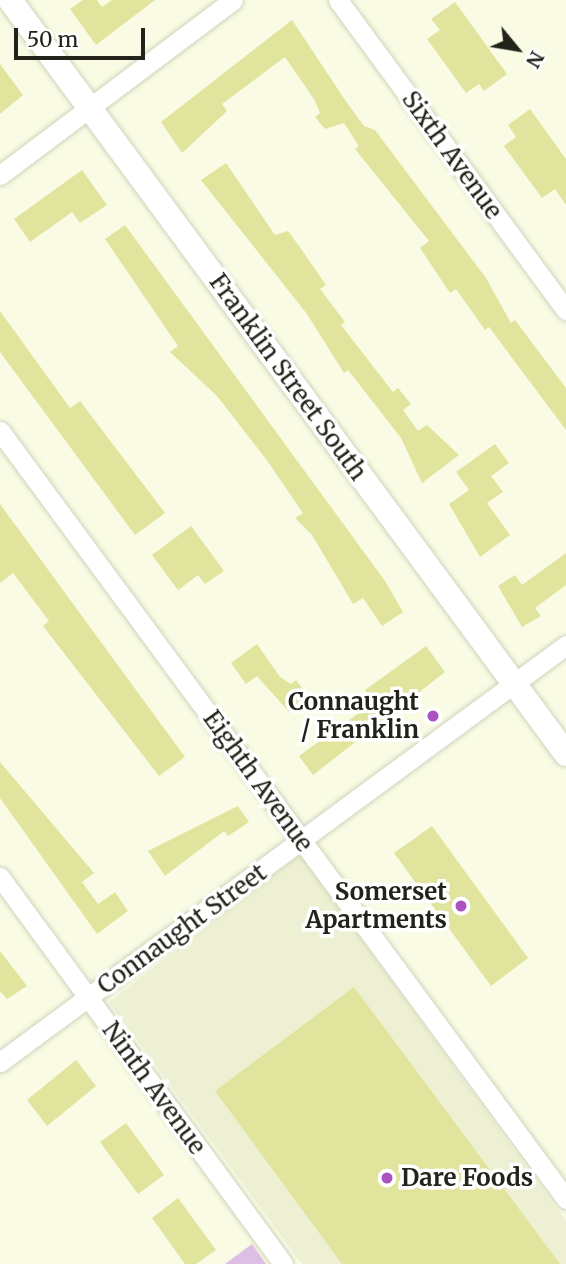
<!DOCTYPE html>
<html>
<head>
<meta charset="utf-8">
<style>
  body { margin:0 }
  #map { position:relative; width:566px; height:1264px; overflow:hidden; background:#f9fbe4; font-family:Merriweather,serif }
  div>[style] { position:absolute }
  .built>* { inset:0; background:#eef0d3 }
  .green>* { inset:0; background:#ddbfe6 }
  .building>* { inset:0; background:#e1e49d }
  .roads { filter:drop-shadow(0 0 2px #d1d2bd) drop-shadow(0 0 2px #d1d2bd) }
  .minor>* { height:19px; margin:-9.5px; padding:0 9.5px; transform-origin:9.5px; border-radius:9.5px; background:#fff }
  .tertiary>* { height:24px; margin:-12px; padding:0 12px; transform-origin:12px; border-radius:12px; background:#fff }
  .dots>* { width:19px; height:19px; translate:-50% -50%; box-sizing:border-box; border:4px solid #fff; border-radius:50% }
  span { translate:-50% -50%; white-space:nowrap; text-align:center; line-height:1.15; -webkit-text-stroke:7px #fff; paint-order:stroke }
  .street-label { font-size:24px; color:#23231b }
  .poi-label { font-size:24px; color:#23231b; font-weight:700 }
  .right { translate:-100% -50%; text-align:right }
  .left { translate:0 -50%; text-align:left }
  .north { position:absolute; left:482px; top:14px; width:70px; height:70px; -webkit-text-stroke:5px #fff; paint-order:stroke; rotate:120deg; font-size:19px; font-weight:700; line-height:28px; text-align:center; color:#23231b }
  .north::after { content:''; display:block; margin:auto; width:24px; height:32px; background:#23231b; clip-path:polygon(50% 0,100% 100%,50% 72%,0 100%) }
  .scale { position:absolute; left:14px; top:28px; width:131px; height:32px; box-sizing:border-box; border:4px solid #23231b; border-top:0; padding-left:9px; font-size:21px; line-height:24px; white-space:nowrap; color:#23231b; -webkit-text-stroke:5px #fff; paint-order:stroke }
</style>
</head>
<body>
<div id="map">
  <div class="built">
    <i style="clip-path:polygon(300px 855px,566px 1221px,566px 1264px,302px 1264px,109px 1002px)"></i>
  </div>
  <div class="green">
    <i style="clip-path:polygon(252px 1244px,266px 1264px,225px 1264px)"></i>
  </div>
  <div class="building">
    <i style="clip-path:polygon(83px 0,97px 0,102px 7px,112px 0,155px 0,96px 45px,70px 9px)"></i>
    <i style="clip-path:polygon(455px 2px,507px 74px,484px 91px,479px 84px,466px 93px,427px 39px,440px 30px,431px 19px)"></i>
    <i style="clip-path:polygon(292px 20px,345px 100px,364px 126px,375px 130px,486px 278px,511px 323px,515px 320px,566px 388px,566px 430px,489px 327px,485px 330px,456px 289px,450px 293px,420px 248px,429px 241px,355px 149px,359px 146px,344px 123px,325px 129px,315px 117px,320px 113px,314px 99px,285px 57px,222px 104px,227px 111px,182px 153px,161px 122px)"></i>
    <i style="clip-path:polygon(0 64px,23px 95px,0 114px)"></i>
    <i style="clip-path:polygon(530px 109px,566px 159px,566px 205px,555px 189px,542px 198px,504px 146px,516px 137px,508px 125px)"></i>
    <i style="clip-path:polygon(226px 163px,275px 235px,288px 231px,299px 246px,326px 285px,320px 289px,345px 322px,341px 325px,393px 392px,398px 388px,411px 404px,403px 410px,418px 431px,427px 425px,459px 455px,422px 483px,401px 438px,348px 370px,344px 373px,307px 314px,201px 180px)"></i>
    <i style="clip-path:polygon(82px 170px,107px 205px,80px 223px,72px 212px,30px 242px,14px 219px)"></i>
    <i style="clip-path:polygon(125px 225px,385px 581px,403px 612px,382px 626px,363px 598px,353px 604px,312px 535px,295px 518px,303px 513px,266px 459px,217px 396px,170px 352px,178px 346px,105px 239px)"></i>
    <i style="clip-path:polygon(0 311px,70px 408px,80px 401px,165px 513px,135px 535px,0 352px)"></i>
    <i style="clip-path:polygon(495px 444px,509px 463px,491px 476px,503px 492px,487px 503px,510px 535px,480px 557px,449px 504px,469px 490px,456px 472px)"></i>
    <i style="clip-path:polygon(0 504px,185px 757px,159px 776px,43px 626px,49px 621px,13px 573px,0 583px)"></i>
    <i style="clip-path:polygon(191px 526px,224px 571px,205px 584px,198px 575px,178px 590px,152px 555px)"></i>
    <i style="clip-path:polygon(566px 553px,566px 585px,535px 608px,541px 616px,522px 627px,498px 586px,515px 575px,522px 585px)"></i>
    <i style="clip-path:polygon(257px 644px,280px 677px,291px 684px,296px 680px,308px 696px,289px 712px,257px 676px,246px 684px,231px 663px)"></i>
    <i style="clip-path:polygon(426px 646px,445px 672px,313px 775px,299px 756px,374px 702px,365px 690px)"></i>
    <i style="clip-path:polygon(0 762px,94px 873px,82px 882px,98px 904px,115px 892px,128px 911px,97px 934px,0 798px)"></i>
    <i style="clip-path:polygon(238px 806px,249px 822px,228px 836px,224px 831px,165px 876px,148px 851px)"></i>
    <i style="clip-path:polygon(432px 826px,528px 958px,491px 986px,394px 853px)"></i>
    <i style="clip-path:polygon(0 951px,27px 986px,7px 999px,0 991px)"></i>
    <i style="clip-path:polygon(354px 987px,560px 1264px,342px 1264px,215px 1091px)"></i>
    <i style="clip-path:polygon(76px 1060px,96px 1086px,47px 1126px,27px 1100px)"></i>
    <i style="clip-path:polygon(126px 1123px,164px 1175px,138px 1194px,100px 1142px)"></i>
    <i style="clip-path:polygon(178px 1198px,216px 1250px,196px 1264px,185px 1264px,152px 1218px)"></i>
  </div>
  <div class="roads">
    <div class="minor">
      <i style="left:338px;top:0;width:385px;rotate:53.7deg"></i>
      <i style="left:0;top:175px;width:291px;rotate:-36.9deg"></i>
      <i style="left:0;top:431px;width:954px;rotate:53.61deg"></i>
      <i style="left:0;top:877px;width:479px;rotate:53.8deg"></i>
      <i style="left:0;top:1062px;width:703px;rotate:-36.38deg"></i>
    </div>
    <div class="tertiary">
      <i style="left:10px;top:0;width:937px;rotate:53.59deg"></i>
    </div>
  </div>
  <div class="dots">
    <i style="left:433px;top:716px;background:#a953c1"></i>
    <i style="left:461px;top:906px;background:#a953c1"></i>
    <i style="left:387px;top:1178px;background:#a953c1"></i>
  </div>
  <div class="street-label">
    <span style="left:452px;top:155px;rotate:54deg">Sixth Avenue</span>
    <span style="left:288px;top:377px;rotate:54deg">Franklin Street South</span>
    <span style="left:258px;top:781px;rotate:54deg">Eighth Avenue</span>
    <span style="left:182px;top:929px;rotate:-36deg">Connaught Street</span>
    <span style="left:154px;top:1088px;rotate:54deg">Ninth Avenue</span>
  </div>
  <div class="poi-label">
    <span class="right" style="left:419px;top:716px">Connaught<br>/ Franklin</span>
    <span class="right" style="left:447px;top:906px">Somerset<br>Apartments</span>
    <span class="left" style="left:401px;top:1178px">Dare Foods</span>
  </div>
  <div class="north">N</div>
  <div class="scale">50 m</div>
</div>
</body>
</html>
